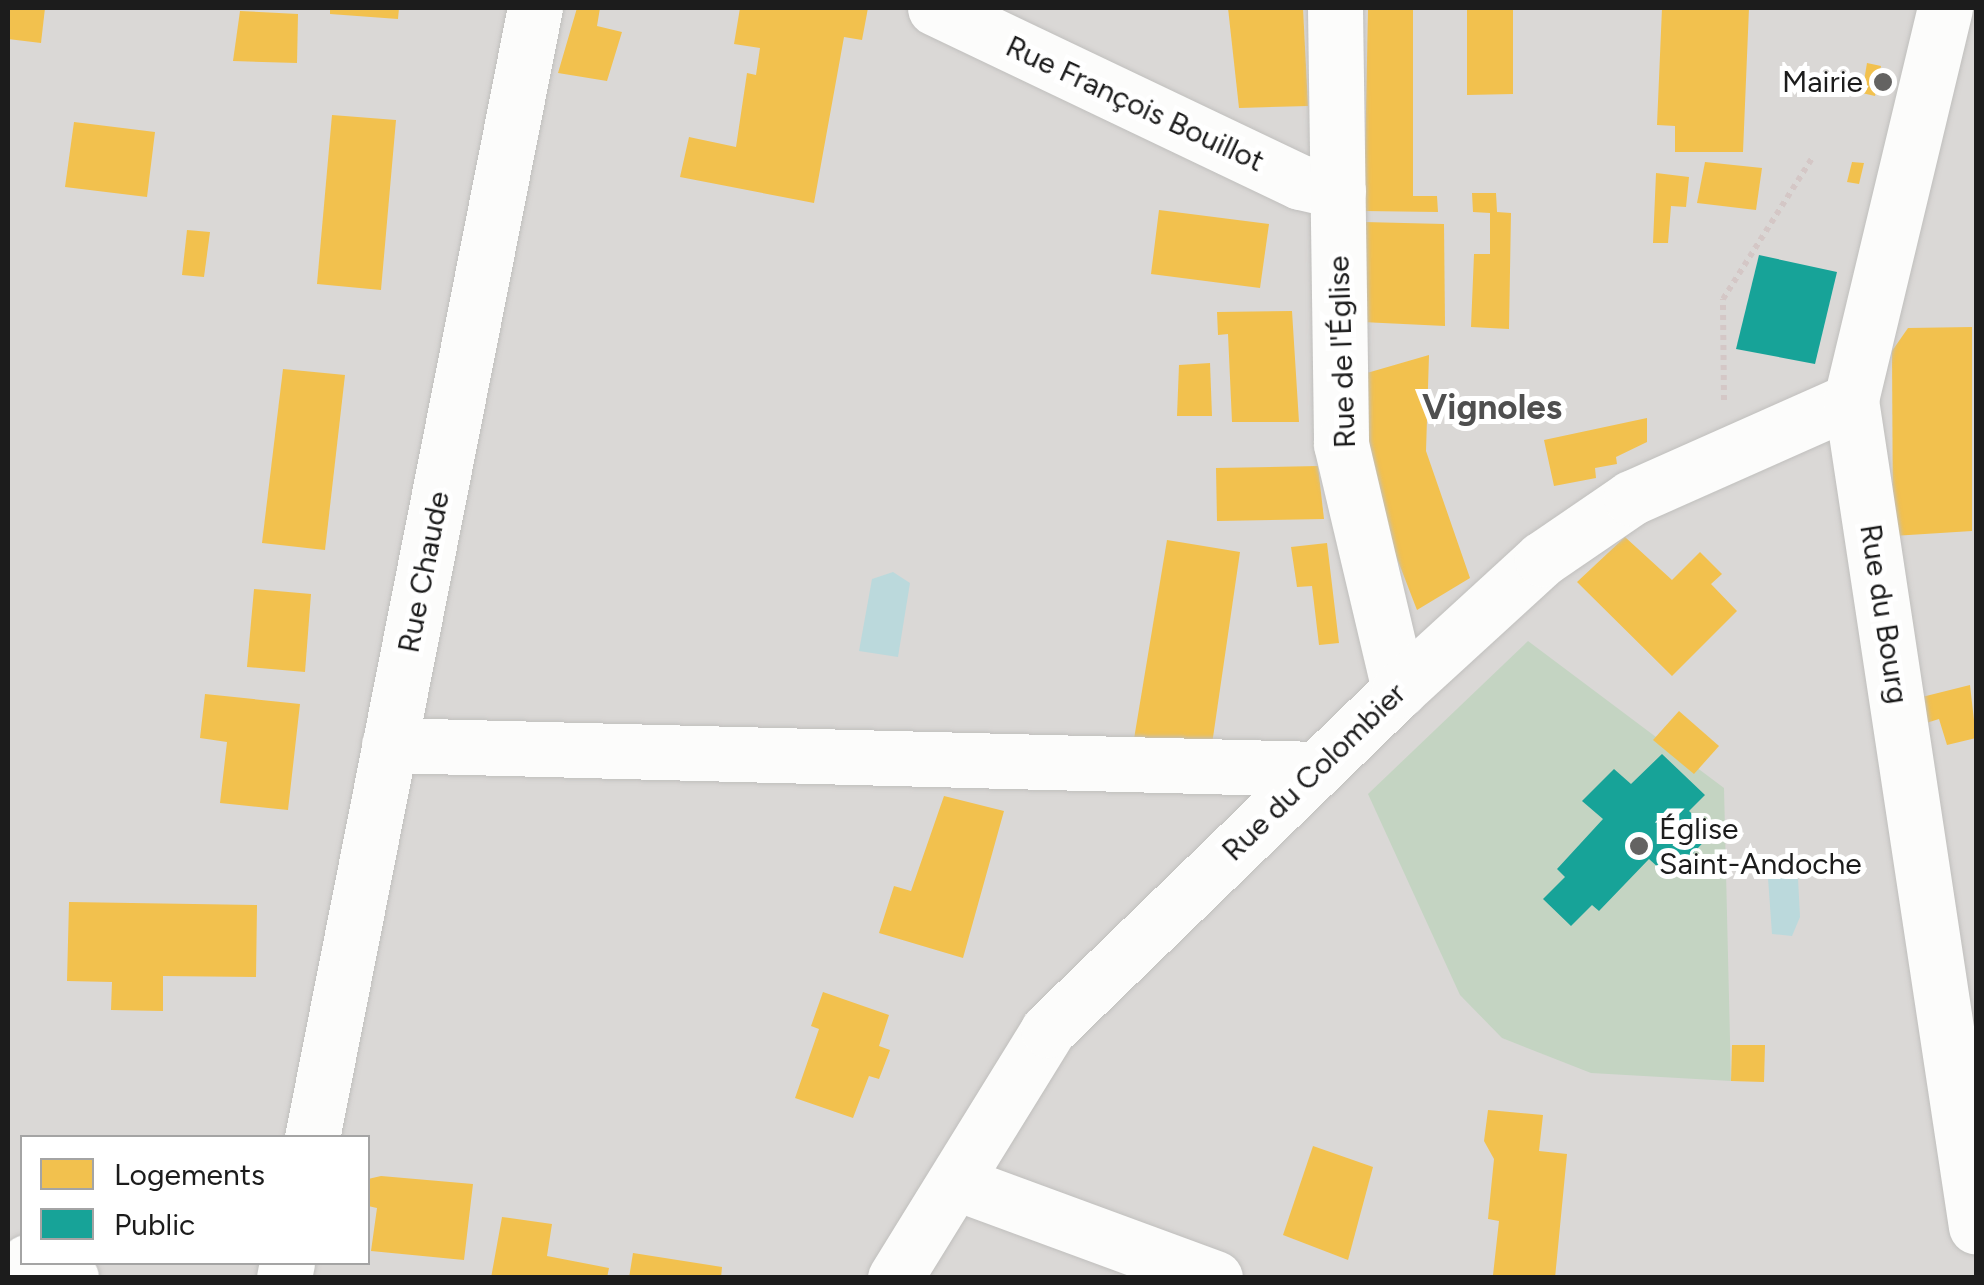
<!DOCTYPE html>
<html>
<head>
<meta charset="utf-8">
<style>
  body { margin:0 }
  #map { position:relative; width:1984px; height:1285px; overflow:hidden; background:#ebe8e5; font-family:Figtree,sans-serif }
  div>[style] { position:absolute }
  .residential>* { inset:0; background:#dad8d6 }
  .cemetery>* { inset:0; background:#c4d4c2 }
  .water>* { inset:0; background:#bbd9dc }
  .homes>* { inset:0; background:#f2c14e }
  .public>* { inset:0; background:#17a398 }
  .path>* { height:6px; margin-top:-3px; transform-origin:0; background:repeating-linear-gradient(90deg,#d4c7c6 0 5px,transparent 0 10px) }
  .roads { filter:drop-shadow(0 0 2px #c0bfbd) drop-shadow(0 0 2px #c0bfbd) }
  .minor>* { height:55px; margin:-27.5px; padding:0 27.5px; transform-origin:27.5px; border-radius:27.5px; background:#fcfcfb }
  .tertiary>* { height:55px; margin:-27.5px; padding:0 27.5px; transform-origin:27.5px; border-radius:27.5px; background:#fcfcfb }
  .dots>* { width:28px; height:28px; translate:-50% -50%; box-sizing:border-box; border:5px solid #fff; border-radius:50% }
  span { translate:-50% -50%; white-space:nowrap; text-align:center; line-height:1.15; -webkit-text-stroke:10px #fff; paint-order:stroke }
  .poi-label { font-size:30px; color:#1c1c1c }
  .right { translate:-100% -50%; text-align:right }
  .left { translate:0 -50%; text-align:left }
  .street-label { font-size:30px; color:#1c1c1c }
  .quarter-label { font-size:35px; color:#4f4f4f; font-weight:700 }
  .frame { position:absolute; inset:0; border:10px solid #1c1c1c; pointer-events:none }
  .legend { position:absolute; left:20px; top:1135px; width:350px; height:130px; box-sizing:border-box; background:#fff; border:2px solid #a4a4a4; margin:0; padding:12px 18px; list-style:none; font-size:30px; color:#1c1c1c }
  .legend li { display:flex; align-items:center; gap:20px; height:50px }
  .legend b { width:50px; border:2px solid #a4a4a4 }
</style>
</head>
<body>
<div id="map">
  <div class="residential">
    <i style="clip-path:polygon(evenodd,8px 8px,1976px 8px,1976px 1277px,8px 1277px,8px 8px,22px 1138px,368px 1138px,368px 1262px,22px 1262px,22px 1138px)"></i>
  </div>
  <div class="cemetery">
    <i style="clip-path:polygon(1528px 641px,1724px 788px,1731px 1081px,1591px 1073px,1502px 1038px,1460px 995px,1368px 794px)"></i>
  </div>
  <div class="water">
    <i style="clip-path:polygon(893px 572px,910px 583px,898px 657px,859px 651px,872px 579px)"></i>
    <i style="clip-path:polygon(1779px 864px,1790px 864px,1798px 878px,1800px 917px,1792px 936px,1772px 934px,1768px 878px)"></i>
  </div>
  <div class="homes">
    <i style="clip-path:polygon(8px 8px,45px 8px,41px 43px,8px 39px)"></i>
    <i style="clip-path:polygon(330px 8px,399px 8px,398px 19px,330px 14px)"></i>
    <i style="clip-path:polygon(577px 8px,600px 8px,597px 26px,622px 32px,607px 81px,558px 73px)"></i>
    <i style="clip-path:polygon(740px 8px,868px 8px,862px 40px,844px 37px,814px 203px,680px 177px,689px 137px,736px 147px,747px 73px,756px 75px,760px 48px,734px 44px)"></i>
    <i style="clip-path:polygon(1228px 8px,1303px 8px,1308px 106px,1239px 108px)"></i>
    <i style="clip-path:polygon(1368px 8px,1413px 8px,1413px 196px,1437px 196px,1438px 212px,1364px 211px)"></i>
    <i style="clip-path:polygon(1467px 8px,1513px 8px,1513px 94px,1467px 95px)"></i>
    <i style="clip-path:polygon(1662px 8px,1749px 8px,1743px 152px,1675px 152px,1675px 126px,1657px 125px)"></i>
    <i style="clip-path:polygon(240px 11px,298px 14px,297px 63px,233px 61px)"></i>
    <i style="clip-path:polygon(1867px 63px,1881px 66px,1875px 96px,1862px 93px)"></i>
    <i style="clip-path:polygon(332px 115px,396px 120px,381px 290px,317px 284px)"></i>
    <i style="clip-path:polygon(74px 122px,155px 132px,147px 197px,65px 187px)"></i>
    <i style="clip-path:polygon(1705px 162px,1762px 168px,1756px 210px,1697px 203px)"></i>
    <i style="clip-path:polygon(1852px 162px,1864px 163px,1859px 184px,1847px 182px)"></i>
    <i style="clip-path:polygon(1656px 173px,1689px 177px,1686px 207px,1671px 206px,1668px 243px,1653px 243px)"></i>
    <i style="clip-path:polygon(1472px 193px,1496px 193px,1497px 212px,1511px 213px,1509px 329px,1471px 327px,1474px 254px,1490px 254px,1490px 213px,1473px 212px)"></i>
    <i style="clip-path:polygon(1159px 210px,1269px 224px,1260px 288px,1151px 274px)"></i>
    <i style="clip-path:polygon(1364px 222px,1444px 224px,1445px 326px,1362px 322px)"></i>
    <i style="clip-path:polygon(187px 230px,210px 232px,204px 277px,182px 275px)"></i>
    <i style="clip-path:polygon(1292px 311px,1299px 422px,1232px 422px,1228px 334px,1218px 335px,1217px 312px)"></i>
    <i style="clip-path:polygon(1972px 327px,1972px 531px,1893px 536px,1892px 351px,1908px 328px)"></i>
    <i style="clip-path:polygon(1429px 355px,1426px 451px,1470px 578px,1417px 610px,1364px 473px,1360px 375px)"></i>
    <i style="clip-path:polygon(1210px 363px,1212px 416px,1177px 416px,1179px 365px)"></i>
    <i style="clip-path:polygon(283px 369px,345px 375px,325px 550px,262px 543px)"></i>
    <i style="clip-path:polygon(1647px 418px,1647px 442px,1616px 457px,1617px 464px,1595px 468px,1596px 478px,1554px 486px,1544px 440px)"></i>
    <i style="clip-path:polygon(1318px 466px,1324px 519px,1217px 521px,1216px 468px)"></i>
    <i style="clip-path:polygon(1625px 537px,1672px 580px,1700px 552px,1722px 574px,1711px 584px,1737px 611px,1672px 676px,1577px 582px)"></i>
    <i style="clip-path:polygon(1167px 540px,1240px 552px,1210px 758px,1132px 751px)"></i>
    <i style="clip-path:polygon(1327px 543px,1339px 643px,1319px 645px,1312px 586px,1297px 587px,1291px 547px)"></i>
    <i style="clip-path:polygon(254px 589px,311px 594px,305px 672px,247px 667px)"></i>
    <i style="clip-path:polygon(1970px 685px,1976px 738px,1947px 745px,1939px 719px,1923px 724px,1918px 698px)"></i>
    <i style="clip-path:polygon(205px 694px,300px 704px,288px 810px,220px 803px,227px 742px,200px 738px)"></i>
    <i style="clip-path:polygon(1679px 711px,1719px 746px,1694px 774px,1653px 740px)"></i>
    <i style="clip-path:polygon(944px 796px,1004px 811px,963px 958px,879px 933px,894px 886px,911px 891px)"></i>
    <i style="clip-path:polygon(69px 902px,257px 905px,256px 977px,163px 976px,163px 1011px,111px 1010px,112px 982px,67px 981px)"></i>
    <i style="clip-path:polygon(823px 992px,889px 1015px,879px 1046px,890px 1050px,879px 1079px,869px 1076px,853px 1118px,795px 1098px,819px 1029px,811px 1026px)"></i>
    <i style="clip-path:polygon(1732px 1045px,1765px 1045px,1764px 1082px,1731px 1081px)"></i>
    <i style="clip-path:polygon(1488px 1110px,1543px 1115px,1539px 1151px,1567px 1154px,1555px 1278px,1493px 1275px,1499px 1221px,1488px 1219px,1494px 1159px,1484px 1141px)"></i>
    <i style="clip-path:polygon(1313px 1146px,1373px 1167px,1348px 1260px,1283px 1235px)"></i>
    <i style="clip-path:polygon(381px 1176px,473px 1184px,464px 1260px,371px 1251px,377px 1208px,368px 1206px,368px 1179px)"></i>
    <i style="clip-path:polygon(502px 1217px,552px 1224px,547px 1256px,609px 1268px,607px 1278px,491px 1278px)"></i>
    <i style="clip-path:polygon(633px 1253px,722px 1267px,721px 1278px,629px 1278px)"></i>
  </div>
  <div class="public">
    <i style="clip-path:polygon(1759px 255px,1837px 272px,1815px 364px,1736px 349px)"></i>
    <i style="clip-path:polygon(1662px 754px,1705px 795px,1689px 811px,1712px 833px,1670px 878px,1649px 859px,1599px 911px,1592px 905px,1571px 926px,1543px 899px,1565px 877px,1557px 869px,1603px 819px,1582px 801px,1614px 769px,1631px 784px)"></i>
  </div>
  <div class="path">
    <i style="left:1724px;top:400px;width:101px;rotate:-90.6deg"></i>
    <i style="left:1723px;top:299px;width:167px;rotate:-57.7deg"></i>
  </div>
  <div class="roads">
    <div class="minor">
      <i style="left:935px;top:8px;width:404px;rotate:25.5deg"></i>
      <i style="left:1300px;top:182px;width:39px;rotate:13deg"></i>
      <i style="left:1335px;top:8px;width:436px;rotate:89.2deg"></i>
      <i style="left:1341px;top:444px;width:253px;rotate:76.7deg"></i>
      <i style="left:389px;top:745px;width:926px;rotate:1.48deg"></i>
      <i style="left:312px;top:1138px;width:1152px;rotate:-78.84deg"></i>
      <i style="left:957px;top:1183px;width:275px;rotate:20.2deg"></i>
      <i style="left:27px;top:1262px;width:47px;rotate:20deg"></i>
      <i style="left:284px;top:1278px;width:16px;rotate:-79deg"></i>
      <i style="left:895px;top:1278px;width:291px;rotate:-58.3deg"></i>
      <i style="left:1048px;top:1030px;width:489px;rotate:-44.1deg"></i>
      <i style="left:1399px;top:690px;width:194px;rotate:-42.5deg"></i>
      <i style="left:1542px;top:559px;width:108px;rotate:-34.4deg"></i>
      <i style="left:1631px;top:498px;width:241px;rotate:-24deg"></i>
    </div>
    <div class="tertiary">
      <i style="left:1945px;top:8px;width:403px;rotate:103.5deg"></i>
      <i style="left:1851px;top:400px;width:836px;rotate:81.4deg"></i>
    </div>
  </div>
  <div class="dots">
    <i style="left:1883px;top:82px;background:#646362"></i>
    <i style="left:1639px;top:846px;background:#646362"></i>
  </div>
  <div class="poi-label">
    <span class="right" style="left:1863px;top:82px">Mairie</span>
    <span class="left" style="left:1659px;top:846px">Église<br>Saint-Andoche</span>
  </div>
  <div class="street-label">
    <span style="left:1135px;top:104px;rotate:25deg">Rue François Bouillot</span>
    <span style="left:1342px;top:352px;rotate:-92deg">Rue de l'Église</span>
    <span style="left:424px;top:572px;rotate:-79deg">Rue Chaude</span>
    <span style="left:1884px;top:614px;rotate:81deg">Rue du Bourg</span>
    <span style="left:1314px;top:772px;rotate:-44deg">Rue du Colombier</span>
  </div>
  <div class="quarter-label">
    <span style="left:1492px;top:407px">Vignoles</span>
  </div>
  <div class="frame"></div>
  <ul class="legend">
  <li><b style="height:28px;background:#f2c14e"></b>Logements</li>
  <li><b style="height:28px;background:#17a398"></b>Public</li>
  </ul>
</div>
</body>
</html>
